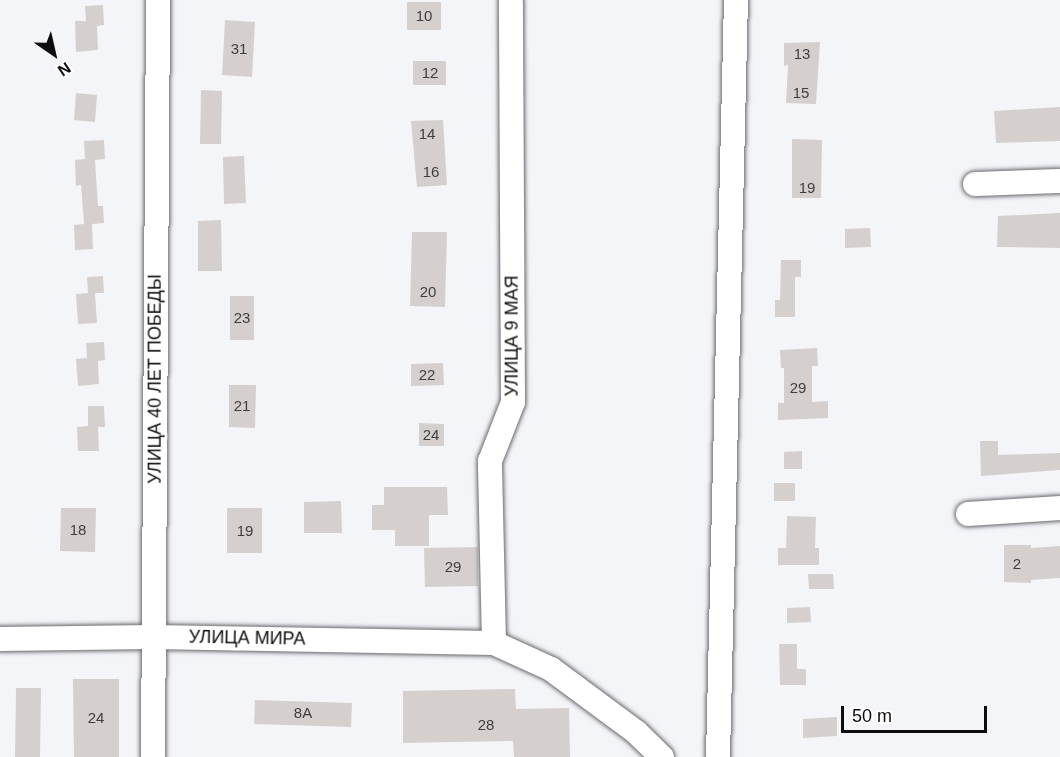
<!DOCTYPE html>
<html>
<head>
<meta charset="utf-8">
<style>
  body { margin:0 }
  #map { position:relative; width:1060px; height:757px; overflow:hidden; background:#f4f5f9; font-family:Helvetica,sans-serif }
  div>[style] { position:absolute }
  .building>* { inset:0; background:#d5d0ce }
  .roads { filter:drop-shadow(0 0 2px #6b6b6f) drop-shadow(0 0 2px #6b6b6f) }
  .minor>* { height:24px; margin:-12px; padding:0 12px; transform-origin:12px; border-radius:12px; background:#fff }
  span { translate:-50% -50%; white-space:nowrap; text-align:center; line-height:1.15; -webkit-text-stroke:5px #fff; paint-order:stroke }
  .number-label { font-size:15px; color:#3f3e3f }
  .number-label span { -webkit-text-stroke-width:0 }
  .street-label { font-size:18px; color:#0d0d0f }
  .north { position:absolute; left:24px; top:24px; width:60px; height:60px; -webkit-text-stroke:4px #fff; paint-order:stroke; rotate:146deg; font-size:16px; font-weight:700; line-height:24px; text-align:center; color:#0d0d0f }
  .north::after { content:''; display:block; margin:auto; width:21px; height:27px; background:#0d0d0f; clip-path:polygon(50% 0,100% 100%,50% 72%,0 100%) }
  .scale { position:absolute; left:841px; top:706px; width:146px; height:27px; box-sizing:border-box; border:3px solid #0d0d0f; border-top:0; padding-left:8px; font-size:18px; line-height:21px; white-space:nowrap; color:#0d0d0f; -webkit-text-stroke:4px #fff; paint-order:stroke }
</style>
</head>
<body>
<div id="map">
  <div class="building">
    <i style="clip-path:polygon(407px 2px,441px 2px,441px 30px,407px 30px)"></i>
    <i style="clip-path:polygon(103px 5px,104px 25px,97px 26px,98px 50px,76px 52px,75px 21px,86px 21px,85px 6px)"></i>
    <i style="clip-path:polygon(225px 20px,255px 22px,252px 77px,222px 75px)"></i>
    <i style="clip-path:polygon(820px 42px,816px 104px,786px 103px,788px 65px,784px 66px,784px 43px)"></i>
    <i style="clip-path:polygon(413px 61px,446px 61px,446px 85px,413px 85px)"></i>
    <i style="clip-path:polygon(201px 90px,222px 91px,221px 144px,200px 144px)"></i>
    <i style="clip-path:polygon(76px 93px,97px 95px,95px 122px,74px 120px)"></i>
    <i style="clip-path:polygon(1060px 107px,1060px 141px,996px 143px,994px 111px)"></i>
    <i style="clip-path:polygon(443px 120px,447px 185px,417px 187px,411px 121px)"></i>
    <i style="clip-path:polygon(792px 139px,822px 140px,821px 198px,792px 198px)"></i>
    <i style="clip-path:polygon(104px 140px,105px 159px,95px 160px,98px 206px,103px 206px,104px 223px,92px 224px,93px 249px,75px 250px,74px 225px,84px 224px,81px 185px,76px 186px,75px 160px,85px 159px,84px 141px)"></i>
    <i style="clip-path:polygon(244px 156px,246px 203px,224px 204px,223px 157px)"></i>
    <i style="clip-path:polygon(1060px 213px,1060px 248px,997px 247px,998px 216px)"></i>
    <i style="clip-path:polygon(221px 220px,222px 271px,198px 271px,198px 221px)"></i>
    <i style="clip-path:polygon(870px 228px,871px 247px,845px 248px,845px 229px)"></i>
    <i style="clip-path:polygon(412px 232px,447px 232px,445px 307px,410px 306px)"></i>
    <i style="clip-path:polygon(781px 260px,801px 260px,801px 277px,795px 277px,795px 317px,775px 317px,775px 300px,780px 300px)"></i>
    <i style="clip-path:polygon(103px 276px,104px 293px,95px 293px,97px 323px,78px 324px,76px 294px,88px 293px,87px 277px)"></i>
    <i style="clip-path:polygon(230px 296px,254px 296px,254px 340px,230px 340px)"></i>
    <i style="clip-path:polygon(104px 342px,105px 360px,98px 361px,99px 384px,78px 386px,76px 359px,87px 358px,86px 343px)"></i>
    <i style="clip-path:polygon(817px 348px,818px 366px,812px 366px,812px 402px,828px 401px,828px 418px,778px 420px,778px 403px,784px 403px,784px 368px,781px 368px,780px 350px)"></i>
    <i style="clip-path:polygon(443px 363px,444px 385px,411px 386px,411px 364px)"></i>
    <i style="clip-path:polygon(229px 385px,256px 385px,255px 428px,229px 427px)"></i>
    <i style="clip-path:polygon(88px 406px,104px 406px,105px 427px,98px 427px,99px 451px,78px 451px,77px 427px,88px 426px)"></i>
    <i style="clip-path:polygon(419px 423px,444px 424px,444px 446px,419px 446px)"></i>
    <i style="clip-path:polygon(980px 441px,998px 441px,998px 455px,1060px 453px,1060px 470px,981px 476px)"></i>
    <i style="clip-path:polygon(802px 451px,802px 469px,784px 469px,784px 452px)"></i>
    <i style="clip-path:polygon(774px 483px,795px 483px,795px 501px,774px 501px)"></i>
    <i style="clip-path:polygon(384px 487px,447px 487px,448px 515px,429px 515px,429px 546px,395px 546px,395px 530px,372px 530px,372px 505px,384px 505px)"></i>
    <i style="clip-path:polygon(341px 501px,342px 533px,304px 533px,304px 502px)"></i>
    <i style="clip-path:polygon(61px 508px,96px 508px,95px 552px,60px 551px)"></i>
    <i style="clip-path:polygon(227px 508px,262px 508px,262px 553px,227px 553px)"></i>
    <i style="clip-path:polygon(787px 516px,816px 517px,815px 548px,819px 548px,819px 565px,778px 565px,778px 548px,786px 548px)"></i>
    <i style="clip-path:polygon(1004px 545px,1031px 545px,1031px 548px,1060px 546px,1060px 578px,1031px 580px,1031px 583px,1004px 582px)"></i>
    <i style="clip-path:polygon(478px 547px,478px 586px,425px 587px,424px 548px)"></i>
    <i style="clip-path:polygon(808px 574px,833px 574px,834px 589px,809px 589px)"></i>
    <i style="clip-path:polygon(810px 607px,811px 622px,787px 623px,787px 608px)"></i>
    <i style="clip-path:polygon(779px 644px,797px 644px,797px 669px,806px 669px,806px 685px,780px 685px)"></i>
    <i style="clip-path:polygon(73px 679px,119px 679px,119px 757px,74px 757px)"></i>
    <i style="clip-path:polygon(16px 688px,41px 688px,40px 757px,15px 757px)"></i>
    <i style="clip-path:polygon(515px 689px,516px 709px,569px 708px,570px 757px,514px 757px,513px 741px,403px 743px,403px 691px)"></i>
    <i style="clip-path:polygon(255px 700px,352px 703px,351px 727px,254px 724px)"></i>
    <i style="clip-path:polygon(837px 717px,837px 736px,803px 738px,803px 719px)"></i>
  </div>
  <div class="roads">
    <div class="minor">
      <i style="left:975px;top:184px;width:85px;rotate:-2deg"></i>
      <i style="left:968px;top:514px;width:92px;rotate:-3.7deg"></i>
      <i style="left:0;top:639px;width:152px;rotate:-0.8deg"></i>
      <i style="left:152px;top:637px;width:342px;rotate:1deg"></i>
      <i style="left:494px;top:643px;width:63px;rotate:24.5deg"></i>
      <i style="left:551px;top:669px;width:106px;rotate:36.5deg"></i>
      <i style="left:636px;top:732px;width:36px;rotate:44deg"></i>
      <i style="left:494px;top:643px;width:182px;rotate:-91.3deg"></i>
      <i style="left:490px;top:461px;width:63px;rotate:-68.7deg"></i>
      <i style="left:513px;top:402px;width:402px;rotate:-90.3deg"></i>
      <i style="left:153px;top:757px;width:757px;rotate:-89.62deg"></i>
      <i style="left:718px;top:757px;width:757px;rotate:-88.64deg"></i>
    </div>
  </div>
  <div class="number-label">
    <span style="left:424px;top:16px">10</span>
    <span style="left:239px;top:49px">31</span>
    <span style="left:802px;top:54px">13</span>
    <span style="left:430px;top:73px">12</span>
    <span style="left:801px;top:93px">15</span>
    <span style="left:427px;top:134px">14</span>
    <span style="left:431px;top:172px">16</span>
    <span style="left:807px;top:188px">19</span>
    <span style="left:428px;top:292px">20</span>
    <span style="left:242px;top:318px">23</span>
    <span style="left:427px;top:375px">22</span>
    <span style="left:798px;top:388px">29</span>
    <span style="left:242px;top:406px">21</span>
    <span style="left:431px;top:435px">24</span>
    <span style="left:78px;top:530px">18</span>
    <span style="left:245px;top:531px">19</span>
    <span style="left:1017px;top:564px">2</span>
    <span style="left:453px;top:567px">29</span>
    <span style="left:303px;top:713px">8А</span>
    <span style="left:96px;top:718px">24</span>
    <span style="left:486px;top:725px">28</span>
  </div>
  <div class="street-label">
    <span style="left:512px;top:336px;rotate:-90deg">УЛИЦА 9 МАЯ</span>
    <span style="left:155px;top:379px;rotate:-90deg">УЛИЦА 40 ЛЕТ ПОБЕДЫ</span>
    <span style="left:247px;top:638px;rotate:1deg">УЛИЦА МИРА</span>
  </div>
  <div class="north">N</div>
  <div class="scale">50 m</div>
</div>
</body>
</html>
